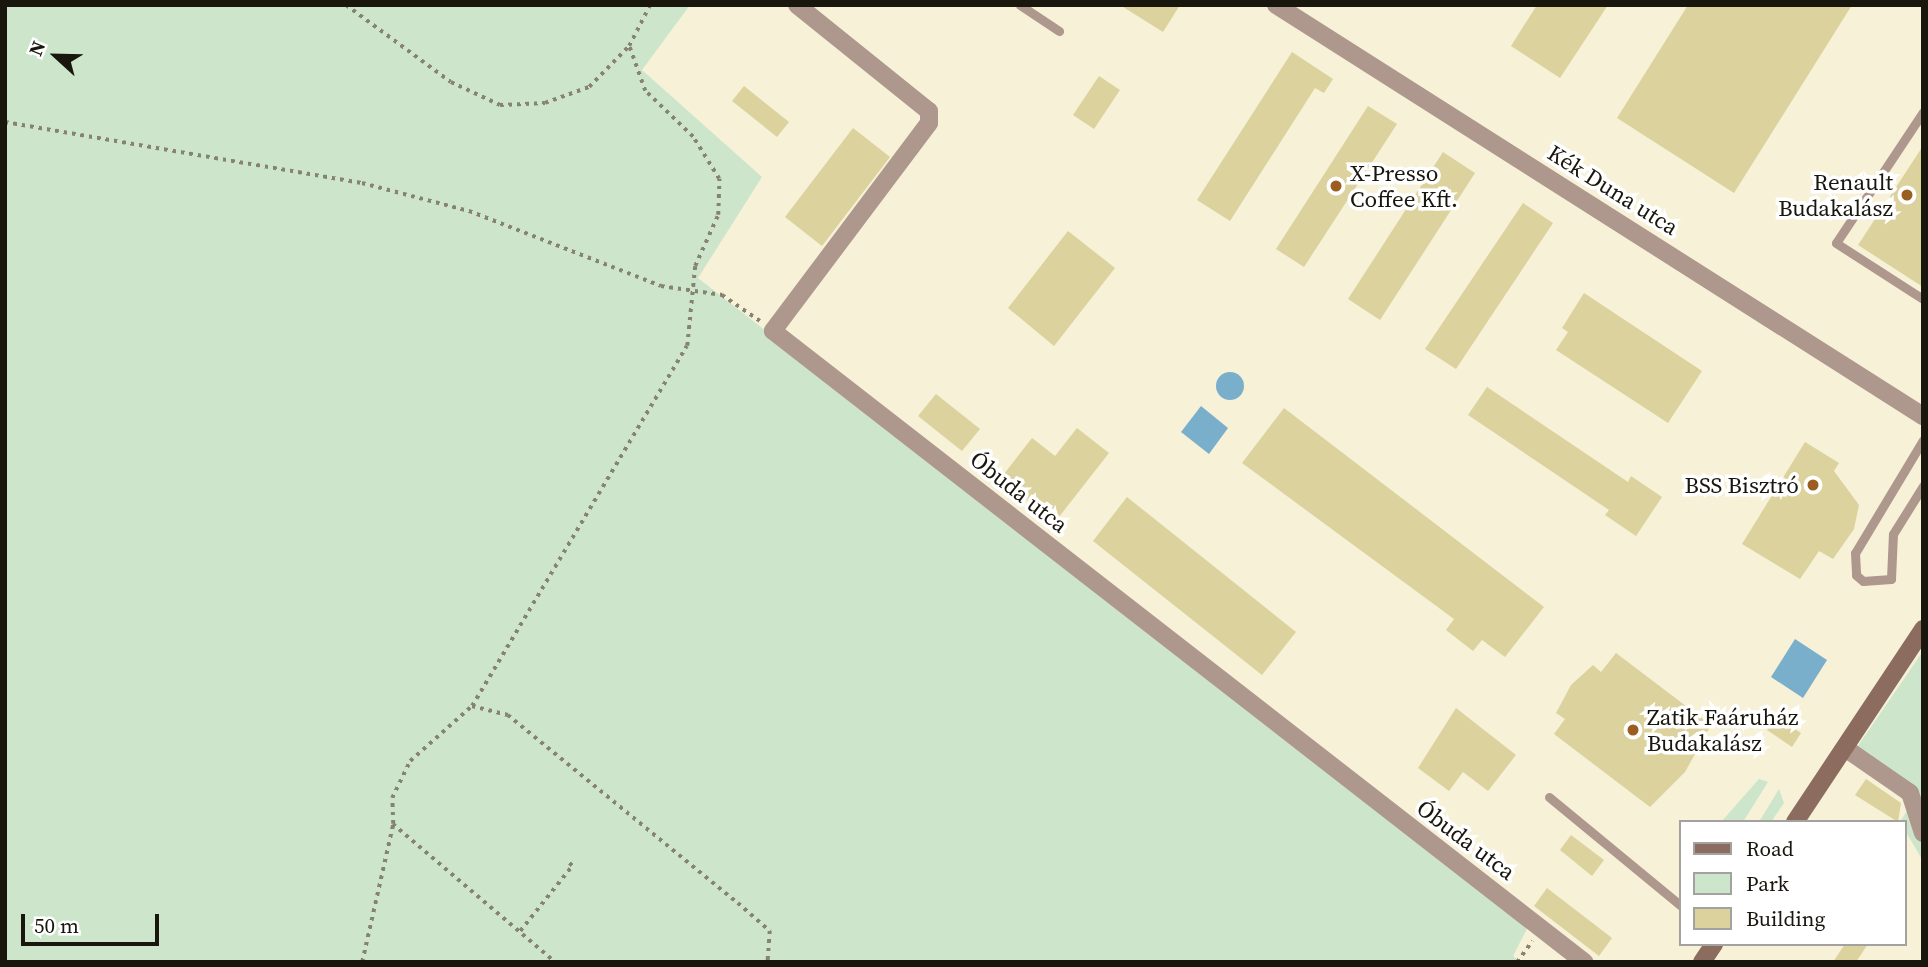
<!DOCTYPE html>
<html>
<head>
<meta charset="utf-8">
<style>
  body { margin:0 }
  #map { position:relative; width:1928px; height:967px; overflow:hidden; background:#f6f1d7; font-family:"Source Serif 4",serif }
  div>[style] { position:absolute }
  .green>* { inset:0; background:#cde6cb }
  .water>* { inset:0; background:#7aafcb }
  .round { border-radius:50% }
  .building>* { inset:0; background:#dcd29e }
  .path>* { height:3.5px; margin-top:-1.75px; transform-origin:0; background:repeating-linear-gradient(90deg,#878372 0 3.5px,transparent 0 8.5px) }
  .lane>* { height:9px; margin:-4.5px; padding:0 4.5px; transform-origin:4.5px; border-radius:4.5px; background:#ae978d }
  .street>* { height:18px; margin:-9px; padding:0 9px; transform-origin:9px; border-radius:9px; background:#ae978d }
  .secondary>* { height:18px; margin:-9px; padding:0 9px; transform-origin:9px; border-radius:9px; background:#8c6c5e }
  .dots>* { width:19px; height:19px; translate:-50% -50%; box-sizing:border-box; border:4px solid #fff; border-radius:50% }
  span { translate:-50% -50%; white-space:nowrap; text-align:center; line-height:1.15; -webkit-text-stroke:7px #fff; paint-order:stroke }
  .poi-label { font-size:23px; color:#18160d }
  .left { translate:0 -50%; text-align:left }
  .right { translate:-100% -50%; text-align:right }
  .street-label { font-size:23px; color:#18160d }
  .frame { position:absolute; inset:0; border:7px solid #18160d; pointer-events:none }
  .legend { position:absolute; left:1679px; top:820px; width:228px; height:126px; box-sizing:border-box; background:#fff; border:2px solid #a3a29e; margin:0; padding:9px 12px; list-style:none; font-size:21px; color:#18160d }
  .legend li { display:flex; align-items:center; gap:14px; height:35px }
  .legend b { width:35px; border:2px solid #a3a29e }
  .north { position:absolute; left:21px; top:21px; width:70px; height:70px; -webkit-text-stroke:5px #fff; paint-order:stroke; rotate:292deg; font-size:19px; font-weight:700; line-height:28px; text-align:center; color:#18160d }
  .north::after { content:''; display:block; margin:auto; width:24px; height:32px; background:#18160d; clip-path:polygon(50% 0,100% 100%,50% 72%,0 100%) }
  .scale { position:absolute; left:21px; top:914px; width:138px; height:32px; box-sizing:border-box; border:4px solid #18160d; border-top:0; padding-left:9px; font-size:21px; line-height:24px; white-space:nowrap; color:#18160d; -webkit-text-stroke:5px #fff; paint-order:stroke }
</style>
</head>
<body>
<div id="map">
  <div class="green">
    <i style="clip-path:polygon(5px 5px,690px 5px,642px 70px,762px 177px,698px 278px,1528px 927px,1513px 956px,1520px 962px,5px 962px)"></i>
    <i style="clip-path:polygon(1923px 651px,1923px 861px,1900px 822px,1911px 804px,1849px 759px)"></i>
    <i style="clip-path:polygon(1759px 779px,1768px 782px,1743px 822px,1721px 822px)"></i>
    <i style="clip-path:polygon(1779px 789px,1784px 803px,1771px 822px,1759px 822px)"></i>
  </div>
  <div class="water">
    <i class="round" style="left:1216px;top:372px;width:28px;height:28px"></i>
    <i style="clip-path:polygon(1201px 406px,1228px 428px,1209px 454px,1181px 432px)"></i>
    <i style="clip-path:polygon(1795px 639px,1827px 660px,1803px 698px,1771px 677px)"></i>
  </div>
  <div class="building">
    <i style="clip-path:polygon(1120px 5px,1180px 5px,1163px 32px)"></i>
    <i style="clip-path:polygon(1537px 5px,1608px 5px,1560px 78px,1511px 46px)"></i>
    <i style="clip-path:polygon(1688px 5px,1852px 5px,1734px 193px,1617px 118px)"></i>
    <i style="clip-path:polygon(1292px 52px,1333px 79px,1324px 93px,1315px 88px,1230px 221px,1197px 200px)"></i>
    <i style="clip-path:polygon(1099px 76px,1120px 90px,1094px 129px,1073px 115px)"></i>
    <i style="clip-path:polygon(744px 86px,789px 122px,777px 137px,732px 101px)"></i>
    <i style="clip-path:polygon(1368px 106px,1397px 124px,1304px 267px,1276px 249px)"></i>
    <i style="clip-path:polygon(853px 128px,890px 157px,822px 246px,785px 217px)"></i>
    <i style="clip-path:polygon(1923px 146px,1923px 287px,1858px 245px)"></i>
    <i style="clip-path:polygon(1443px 152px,1475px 173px,1380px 320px,1348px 299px)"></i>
    <i style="clip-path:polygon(1523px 203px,1553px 223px,1456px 369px,1425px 349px)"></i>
    <i style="clip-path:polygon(1068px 231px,1115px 268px,1054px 346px,1008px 308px)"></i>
    <i style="clip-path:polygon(1584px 293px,1702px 371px,1668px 423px,1556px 350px,1568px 332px,1562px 328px)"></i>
    <i style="clip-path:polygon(1487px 387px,1628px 482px,1631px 476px,1662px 497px,1636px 536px,1605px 515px,1609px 510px,1468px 415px)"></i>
    <i style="clip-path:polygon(936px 394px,980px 429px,962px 451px,918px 416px)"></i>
    <i style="clip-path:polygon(1284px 408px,1544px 607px,1505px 657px,1482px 640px,1473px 651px,1446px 630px,1454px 619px,1242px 463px)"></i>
    <i style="clip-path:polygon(1077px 428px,1109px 453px,1055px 522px,1000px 479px,1032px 438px,1055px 456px)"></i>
    <i style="clip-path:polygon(1805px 442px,1839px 463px,1834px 471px,1859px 505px,1854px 529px,1833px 559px,1819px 551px,1800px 579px,1742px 544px)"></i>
    <i style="clip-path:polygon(1127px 497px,1296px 632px,1262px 675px,1093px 541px)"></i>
    <i style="clip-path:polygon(1616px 653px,1711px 725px,1685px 772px,1650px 807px,1554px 734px,1565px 719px,1556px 713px,1571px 685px,1593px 665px,1601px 672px)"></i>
    <i style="clip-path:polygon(1456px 708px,1516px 755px,1488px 791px,1463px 772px,1449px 791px,1418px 768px)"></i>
    <i style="clip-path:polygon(1776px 717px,1801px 733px,1792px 747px,1767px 730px)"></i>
    <i style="clip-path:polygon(1866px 779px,1901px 803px,1898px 822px,1855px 795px)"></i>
    <i style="clip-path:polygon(1571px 835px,1604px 860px,1592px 876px,1560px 850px)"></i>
    <i style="clip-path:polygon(1547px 888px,1612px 938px,1599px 956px,1534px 906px)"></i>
    <i style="clip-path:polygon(1845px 944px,1868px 944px,1856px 962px,1833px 962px)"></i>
  </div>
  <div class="path">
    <i style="left:346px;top:5px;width:130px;rotate:36.3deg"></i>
    <i style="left:451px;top:82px;width:54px;rotate:25.1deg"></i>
    <i style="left:500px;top:105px;width:45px;rotate:-2.5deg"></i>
    <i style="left:545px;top:103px;width:47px;rotate:-20deg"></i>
    <i style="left:589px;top:87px;width:57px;rotate:-45.7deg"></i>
    <i style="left:629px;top:46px;width:46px;rotate:-62.9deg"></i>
    <i style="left:5px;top:122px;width:362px;rotate:9.7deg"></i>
    <i style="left:362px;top:183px;width:111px;rotate:14.7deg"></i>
    <i style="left:469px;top:211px;width:206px;rotate:21.3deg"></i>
    <i style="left:661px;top:286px;width:62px;rotate:8.4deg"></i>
    <i style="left:722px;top:295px;width:46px;rotate:34.4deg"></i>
    <i style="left:472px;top:706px;width:37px;rotate:14deg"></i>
    <i style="left:508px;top:715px;width:297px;rotate:39.3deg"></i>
    <i style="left:738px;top:903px;width:43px;rotate:41.2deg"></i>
    <i style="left:770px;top:931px;width:31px;rotate:94deg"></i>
    <i style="left:393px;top:824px;width:213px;rotate:40.4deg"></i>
    <i style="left:520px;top:931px;width:83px;rotate:-51.3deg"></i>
    <i style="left:572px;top:866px;width:8px;rotate:-135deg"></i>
    <i style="left:362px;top:962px;width:141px;rotate:-77.3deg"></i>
    <i style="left:393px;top:824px;width:26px;rotate:-92deg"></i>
    <i style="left:392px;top:798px;width:41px;rotate:-64.1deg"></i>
    <i style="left:410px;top:761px;width:83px;rotate:-41.6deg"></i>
    <i style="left:472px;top:706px;width:419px;rotate:-59.2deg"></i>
    <i style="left:687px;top:346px;width:80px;rotate:-84.3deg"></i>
    <i style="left:695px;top:266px;width:56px;rotate:-65.7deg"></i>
    <i style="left:718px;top:215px;width:36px;rotate:-88deg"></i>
    <i style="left:719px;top:179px;width:49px;rotate:-121.8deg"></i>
    <i style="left:693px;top:137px;width:66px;rotate:-136.2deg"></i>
    <i style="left:645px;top:91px;width:48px;rotate:-109.6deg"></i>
    <i style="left:1517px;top:962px;width:26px;rotate:-54deg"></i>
  </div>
  <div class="lane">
    <i style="left:1020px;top:5px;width:47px;rotate:33.7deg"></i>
    <i style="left:1923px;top:112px;width:157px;rotate:123.6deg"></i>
    <i style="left:1836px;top:243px;width:103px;rotate:32.8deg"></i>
    <i style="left:1923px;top:440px;width:132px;rotate:121deg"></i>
    <i style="left:1855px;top:553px;width:22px;rotate:87deg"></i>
    <i style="left:1856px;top:575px;width:9px;rotate:41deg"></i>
    <i style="left:1863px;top:581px;width:28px;rotate:-4deg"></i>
    <i style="left:1891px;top:579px;width:45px;rotate:-87.5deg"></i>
    <i style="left:1893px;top:534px;width:57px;rotate:-58deg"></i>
    <i style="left:1549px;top:797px;width:171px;rotate:39.5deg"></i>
  </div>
  <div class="street">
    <i style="left:797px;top:5px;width:169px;rotate:38.8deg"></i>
    <i style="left:929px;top:111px;width:12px;rotate:90deg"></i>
    <i style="left:929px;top:123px;width:260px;rotate:126.9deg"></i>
    <i style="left:773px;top:331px;width:1028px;rotate:37.88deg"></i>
    <i style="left:1276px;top:5px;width:767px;rotate:32.43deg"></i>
    <i style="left:1845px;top:748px;width:79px;rotate:34.7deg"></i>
    <i style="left:1910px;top:793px;width:42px;rotate:72deg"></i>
  </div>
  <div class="secondary">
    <i style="left:1795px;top:822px;width:232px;rotate:-56.4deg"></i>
    <i style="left:1702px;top:962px;width:22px;rotate:-56deg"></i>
  </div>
  <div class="dots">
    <i style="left:1336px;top:186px;background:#9a5e20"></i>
    <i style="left:1907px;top:195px;background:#9a5e20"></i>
    <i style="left:1813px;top:485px;background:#9a5e20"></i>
    <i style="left:1633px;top:730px;background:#9a5e20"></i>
  </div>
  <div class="poi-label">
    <span class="left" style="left:1350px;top:186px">X-Presso<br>Coffee Kft.</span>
    <span class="right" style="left:1893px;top:195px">Renault<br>Budakalász</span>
    <span class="right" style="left:1799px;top:485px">BSS Bisztró</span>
    <span class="left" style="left:1647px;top:730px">Zatik Faáruház<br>Budakalász</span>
  </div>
  <div class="street-label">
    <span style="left:1613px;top:190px;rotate:32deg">Kék Duna utca</span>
    <span style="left:1019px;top:492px;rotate:38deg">Óbuda utca</span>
    <span style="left:1466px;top:840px;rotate:37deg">Óbuda utca</span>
  </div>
  <div class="frame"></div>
  <ul class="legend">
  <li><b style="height:9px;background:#8c6c5e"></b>Road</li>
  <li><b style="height:19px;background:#cde6cb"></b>Park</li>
  <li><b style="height:19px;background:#dcd29e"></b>Building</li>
  </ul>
  <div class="north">N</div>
  <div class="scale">50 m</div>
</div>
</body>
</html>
